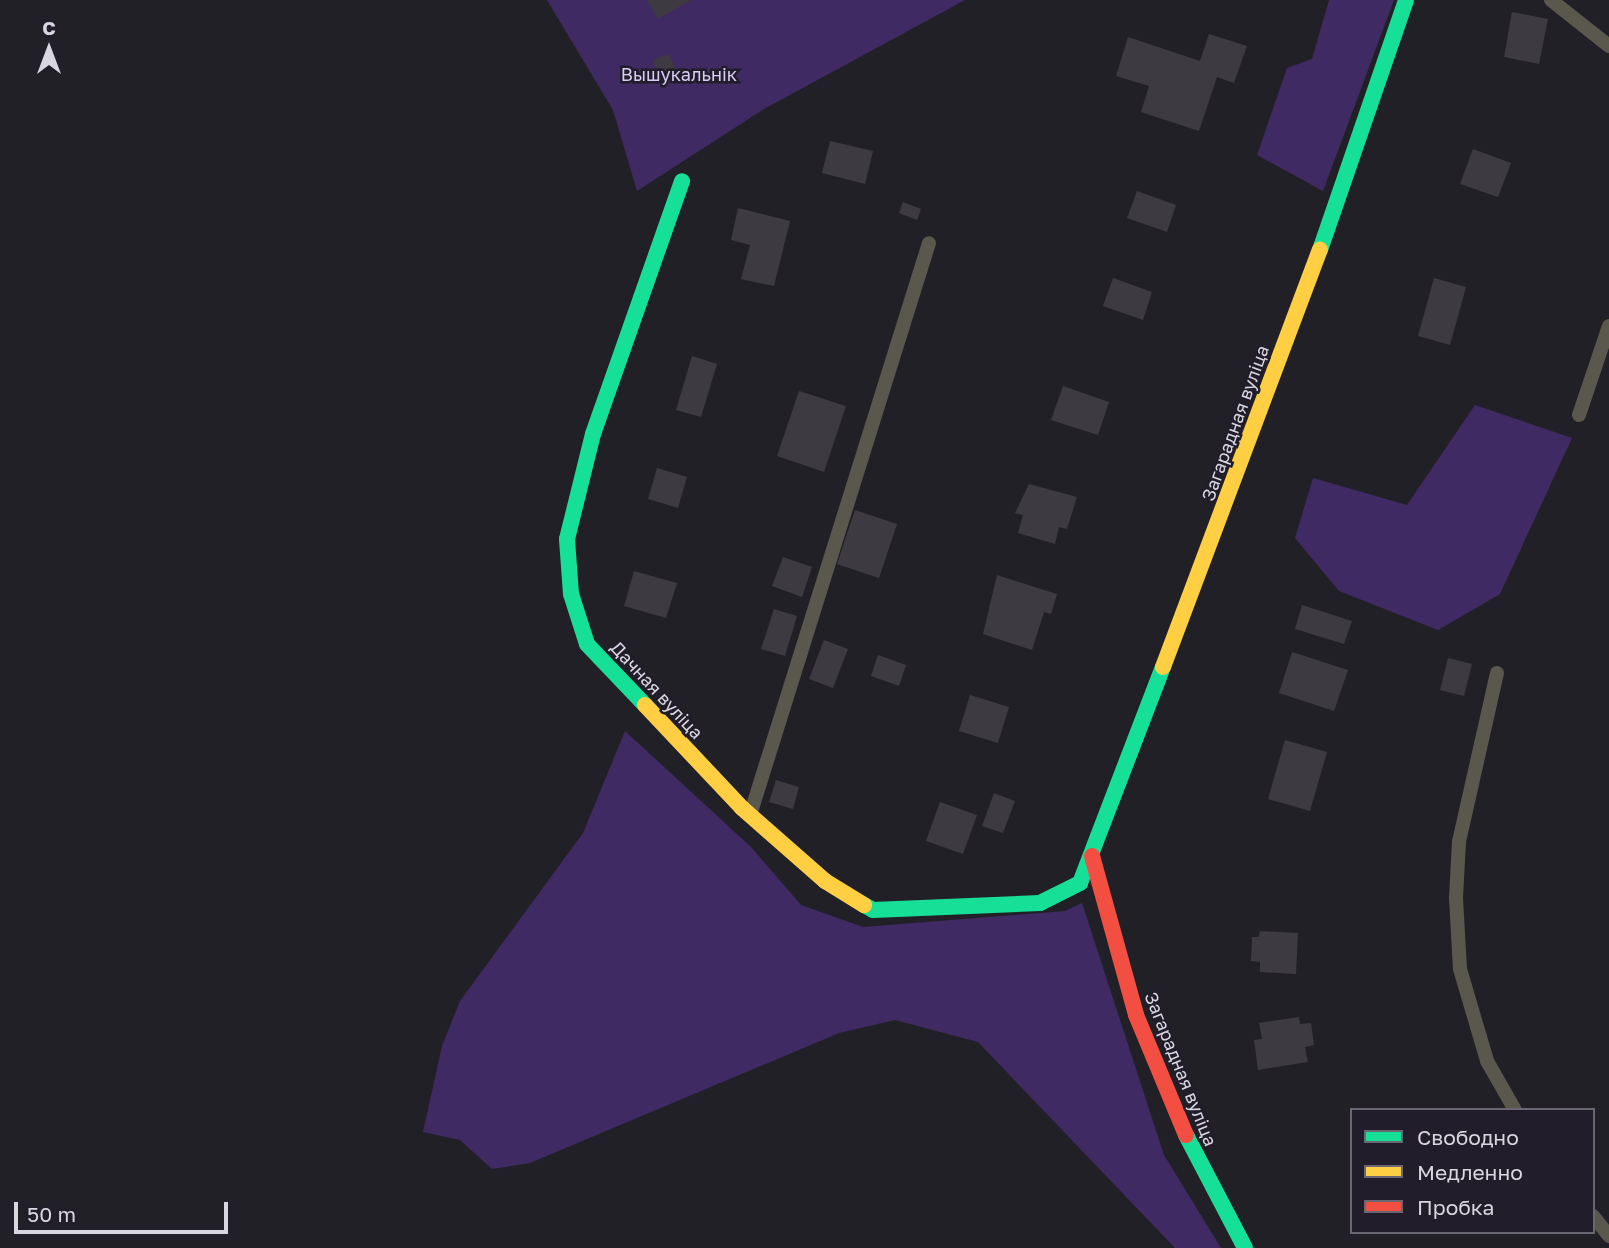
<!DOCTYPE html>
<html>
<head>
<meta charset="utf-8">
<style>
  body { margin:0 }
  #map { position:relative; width:1609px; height:1248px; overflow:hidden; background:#222027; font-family:"Golos Text",sans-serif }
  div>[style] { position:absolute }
  .green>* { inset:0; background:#402a63 }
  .building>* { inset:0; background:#3d3b41 }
  .lane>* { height:14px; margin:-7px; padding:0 7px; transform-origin:7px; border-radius:7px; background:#5a574d }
  .fast>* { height:16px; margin:-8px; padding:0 8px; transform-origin:8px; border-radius:8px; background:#16e098 }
  .slow>* { height:16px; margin:-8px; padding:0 8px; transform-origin:8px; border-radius:8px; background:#ffcf43 }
  .jam>* { height:16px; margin:-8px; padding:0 8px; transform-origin:8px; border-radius:8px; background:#f24e42 }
  span { translate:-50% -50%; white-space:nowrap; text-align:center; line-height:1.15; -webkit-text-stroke:5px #211d2a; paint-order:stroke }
  .park-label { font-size:18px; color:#daccf7 }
  .street-label { font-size:18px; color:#d8d6df }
  .legend { position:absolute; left:1350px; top:1108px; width:245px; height:126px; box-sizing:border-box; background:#211d2a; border:2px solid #6a6772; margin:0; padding:9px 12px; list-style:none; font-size:21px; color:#d8d6df }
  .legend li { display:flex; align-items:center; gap:14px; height:35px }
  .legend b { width:35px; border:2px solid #6a6772 }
  .north { position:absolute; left:14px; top:14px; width:70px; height:70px; -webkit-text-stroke:5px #211d2a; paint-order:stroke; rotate:0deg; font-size:19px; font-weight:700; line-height:28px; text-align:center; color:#d8d6df }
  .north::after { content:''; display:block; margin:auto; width:24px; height:32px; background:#d8d6df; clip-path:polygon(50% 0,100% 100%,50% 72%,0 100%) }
  .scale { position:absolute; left:14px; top:1202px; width:214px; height:32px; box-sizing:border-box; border:4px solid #d8d6df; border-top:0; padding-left:9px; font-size:21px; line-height:24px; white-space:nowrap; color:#d8d6df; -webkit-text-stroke:5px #211d2a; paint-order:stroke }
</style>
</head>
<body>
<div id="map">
  <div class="green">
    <i style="clip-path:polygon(547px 0,965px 0,764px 109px,637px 191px,613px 110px)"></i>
    <i style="clip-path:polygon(1329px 0,1394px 0,1323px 191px,1257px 155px,1287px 68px,1312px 59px)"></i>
    <i style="clip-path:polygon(1475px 405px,1572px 438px,1500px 594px,1438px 630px,1339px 591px,1295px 538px,1313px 478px,1407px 505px)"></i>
    <i style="clip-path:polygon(625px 731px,751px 847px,801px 905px,863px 927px,1065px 911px,1082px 903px,1164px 1155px,1221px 1248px,1175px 1248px,978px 1042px,895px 1020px,839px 1033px,530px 1163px,492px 1169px,460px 1140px,423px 1132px,442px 1046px,460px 1001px,583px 833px)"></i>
  </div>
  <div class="building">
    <i style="clip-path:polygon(647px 0,691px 0,658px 19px)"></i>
    <i style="clip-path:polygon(1512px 12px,1548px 19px,1539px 64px,1504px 57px)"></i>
    <i style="clip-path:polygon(1209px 34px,1247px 46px,1234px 83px,1217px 77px,1199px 131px,1141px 112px,1149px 86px,1116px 76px,1128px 37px,1200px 61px)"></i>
    <i style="clip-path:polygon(668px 54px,680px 76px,665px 84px,653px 61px)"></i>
    <i style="clip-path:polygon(830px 141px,873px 151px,865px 184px,822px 173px)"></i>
    <i style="clip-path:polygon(1473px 149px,1511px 163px,1498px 197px,1460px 184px)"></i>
    <i style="clip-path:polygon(1137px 191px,1176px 205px,1167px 232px,1127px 218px)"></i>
    <i style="clip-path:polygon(903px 202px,921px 209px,917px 220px,899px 213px)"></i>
    <i style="clip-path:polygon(738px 208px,790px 221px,774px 286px,741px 279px,750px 245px,731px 240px)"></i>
    <i style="clip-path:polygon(1113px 278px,1152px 292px,1143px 320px,1103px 306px)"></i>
    <i style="clip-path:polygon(1434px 278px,1466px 287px,1450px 345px,1418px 336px)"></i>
    <i style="clip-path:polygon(692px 356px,717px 364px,701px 417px,676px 410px)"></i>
    <i style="clip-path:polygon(1063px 386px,1109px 402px,1098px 435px,1051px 420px)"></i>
    <i style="clip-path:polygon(799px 391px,846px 406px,824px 472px,777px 456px)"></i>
    <i style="clip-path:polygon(657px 468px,687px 477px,678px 508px,648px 499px)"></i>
    <i style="clip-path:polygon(1029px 484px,1077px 497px,1067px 529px,1059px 527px,1055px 544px,1018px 533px,1023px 515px,1015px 513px)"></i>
    <i style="clip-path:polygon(855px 510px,897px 524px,879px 578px,837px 564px)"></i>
    <i style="clip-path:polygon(783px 557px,812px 567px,802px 597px,772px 586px)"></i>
    <i style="clip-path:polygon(634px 571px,677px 583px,666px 618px,624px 606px)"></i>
    <i style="clip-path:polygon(997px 575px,1057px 594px,1051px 614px,1044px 612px,1032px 650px,983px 634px)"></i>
    <i style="clip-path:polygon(1302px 605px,1352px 621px,1344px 644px,1295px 629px)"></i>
    <i style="clip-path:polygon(774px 609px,797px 616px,785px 656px,761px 649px)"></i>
    <i style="clip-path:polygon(824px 640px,848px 649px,833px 688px,809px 679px)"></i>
    <i style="clip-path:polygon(1292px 652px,1348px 670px,1334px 711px,1279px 693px)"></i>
    <i style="clip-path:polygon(878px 655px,906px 665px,899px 686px,871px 676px)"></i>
    <i style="clip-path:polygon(1448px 658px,1472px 664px,1464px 696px,1440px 690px)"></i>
    <i style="clip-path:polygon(970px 695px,1009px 707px,998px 743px,959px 731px)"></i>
    <i style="clip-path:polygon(1285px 740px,1327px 752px,1310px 811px,1268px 799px)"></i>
    <i style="clip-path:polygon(776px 780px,799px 787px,793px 809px,769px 802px)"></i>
    <i style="clip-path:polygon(994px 793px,1015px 801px,1003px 833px,982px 826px)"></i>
    <i style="clip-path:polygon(940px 802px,977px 815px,963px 854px,926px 841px)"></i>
    <i style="clip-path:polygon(1260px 931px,1298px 933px,1296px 974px,1260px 972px,1260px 962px,1251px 961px,1252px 937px,1259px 937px)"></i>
    <i style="clip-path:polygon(1299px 1017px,1300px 1024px,1311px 1023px,1314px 1045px,1305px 1047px,1308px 1062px,1258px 1070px,1254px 1040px,1262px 1039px,1259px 1023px)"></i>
  </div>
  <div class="lane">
    <i style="left:1551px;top:0;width:74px;rotate:38.4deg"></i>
    <i style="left:1579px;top:415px;width:94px;rotate:-71.4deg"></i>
    <i style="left:1497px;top:673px;width:173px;rotate:102.7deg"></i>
    <i style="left:1459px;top:842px;width:56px;rotate:93.1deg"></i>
    <i style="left:1456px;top:898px;width:71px;rotate:86.8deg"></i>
    <i style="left:1460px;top:969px;width:96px;rotate:73.6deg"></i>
    <i style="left:1487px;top:1061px;width:56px;rotate:60.3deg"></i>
    <i style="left:751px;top:812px;width:596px;rotate:-72.63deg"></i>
    <i style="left:1593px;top:1216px;width:26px;rotate:51deg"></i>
  </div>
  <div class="fast">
    <i style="left:1320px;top:250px;width:264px;rotate:-71deg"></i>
    <i style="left:645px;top:705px;width:84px;rotate:-133.6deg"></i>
    <i style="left:587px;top:644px;width:52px;rotate:-107.7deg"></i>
    <i style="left:571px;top:594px;width:55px;rotate:-94.2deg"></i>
    <i style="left:567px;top:539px;width:108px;rotate:-76.1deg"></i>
    <i style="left:593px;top:434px;width:268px;rotate:-70.6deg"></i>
    <i style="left:864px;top:905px;width:10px;rotate:29deg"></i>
    <i style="left:873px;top:910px;width:167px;rotate:-2.4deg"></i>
    <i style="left:1040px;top:903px;width:45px;rotate:-26.6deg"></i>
    <i style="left:1080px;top:883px;width:231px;rotate:-69deg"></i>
    <i style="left:1186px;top:1135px;width:127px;rotate:62.4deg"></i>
  </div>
  <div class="slow">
    <i style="left:1163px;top:667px;width:446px;rotate:-69.4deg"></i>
    <i style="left:645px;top:705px;width:141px;rotate:46.7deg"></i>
    <i style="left:742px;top:808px;width:111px;rotate:41.3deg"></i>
    <i style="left:825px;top:881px;width:46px;rotate:31.6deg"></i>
  </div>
  <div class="jam">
    <i style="left:1092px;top:856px;width:165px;rotate:74.5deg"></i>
    <i style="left:1136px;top:1015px;width:130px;rotate:67.4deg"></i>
  </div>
  <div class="park-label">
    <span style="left:679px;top:74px">Вышукальнік</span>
  </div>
  <div class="street-label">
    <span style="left:1235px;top:423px;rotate:-70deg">Загарадная вуліца</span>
    <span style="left:657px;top:690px;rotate:47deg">Дачная вуліца</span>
    <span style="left:1181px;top:1069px;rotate:68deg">Загарадная вуліца</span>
  </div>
  <ul class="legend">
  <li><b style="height:9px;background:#16e098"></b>Свободно</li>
  <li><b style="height:9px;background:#ffcf43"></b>Медленно</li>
  <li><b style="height:9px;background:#f24e42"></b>Пробка</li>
  </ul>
  <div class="north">С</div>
  <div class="scale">50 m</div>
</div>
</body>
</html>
